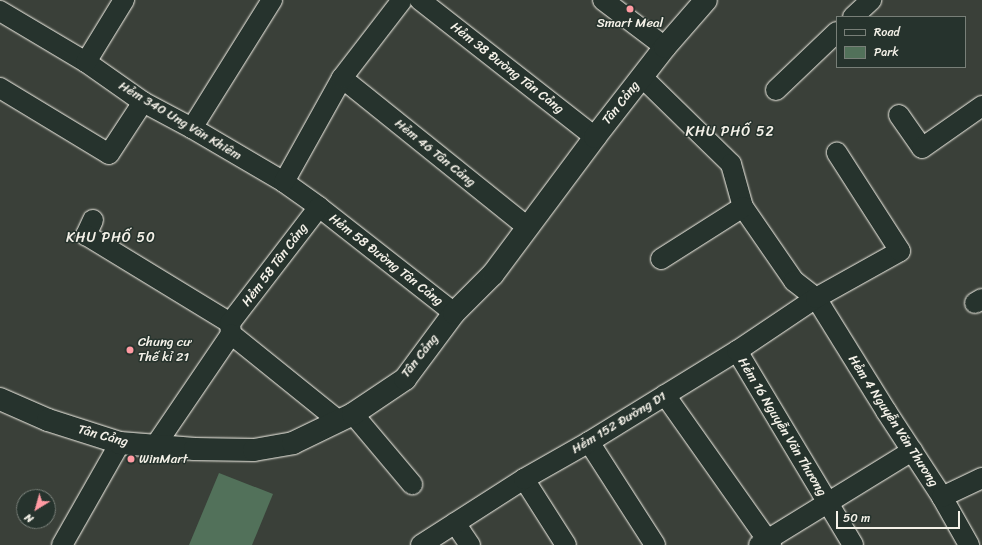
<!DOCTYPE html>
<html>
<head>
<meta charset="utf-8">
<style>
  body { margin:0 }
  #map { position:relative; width:982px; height:545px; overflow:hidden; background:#3a4039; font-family:Sriracha,sans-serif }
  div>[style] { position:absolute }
  .green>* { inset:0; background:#52715a }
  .roads { filter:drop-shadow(0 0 1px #f4f1e8) drop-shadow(0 0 1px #f4f1e8) }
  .street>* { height:20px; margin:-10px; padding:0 10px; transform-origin:10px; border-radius:10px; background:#26332d }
  .secondary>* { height:22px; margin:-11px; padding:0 11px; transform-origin:11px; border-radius:11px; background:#26332d }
  .dots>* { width:11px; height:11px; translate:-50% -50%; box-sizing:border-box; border:2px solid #26332d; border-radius:50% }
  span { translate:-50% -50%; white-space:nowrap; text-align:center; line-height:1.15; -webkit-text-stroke:3px #26332d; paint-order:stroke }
  .poi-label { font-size:13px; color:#f4f1e8 }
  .left { translate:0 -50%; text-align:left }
  .street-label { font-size:13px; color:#f4f1e8 }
  .neighbourhood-label { font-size:14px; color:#f4f1e8; letter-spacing:1px }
  .legend { position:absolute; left:836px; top:16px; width:130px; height:52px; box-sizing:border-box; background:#26332d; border:1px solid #787f78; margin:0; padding:5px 7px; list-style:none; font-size:12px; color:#f4f1e8 }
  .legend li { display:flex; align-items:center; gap:8px; height:20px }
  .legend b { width:20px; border:1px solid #787f78 }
  .north { position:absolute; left:16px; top:489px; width:40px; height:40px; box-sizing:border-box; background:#26332d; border:1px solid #787f78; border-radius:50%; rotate:217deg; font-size:11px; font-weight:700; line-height:16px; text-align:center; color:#f4f1e8 }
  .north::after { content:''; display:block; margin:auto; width:14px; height:18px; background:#ff9aa2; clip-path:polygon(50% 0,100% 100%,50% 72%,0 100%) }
  .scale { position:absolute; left:836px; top:511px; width:124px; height:18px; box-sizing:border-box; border:2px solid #f4f1e8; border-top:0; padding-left:5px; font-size:12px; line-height:14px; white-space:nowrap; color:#f4f1e8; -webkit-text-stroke:3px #26332d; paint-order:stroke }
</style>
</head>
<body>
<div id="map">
  <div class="green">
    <i style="clip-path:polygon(219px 473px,273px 494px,252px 545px,189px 545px)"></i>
  </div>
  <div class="roads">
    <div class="street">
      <i style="left:420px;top:0;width:222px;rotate:38.1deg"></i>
      <i style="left:603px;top:0;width:78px;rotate:37.2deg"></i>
      <i style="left:0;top:11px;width:100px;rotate:30.7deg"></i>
      <i style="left:86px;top:62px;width:70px;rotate:35.1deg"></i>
      <i style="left:143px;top:102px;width:55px;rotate:28deg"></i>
      <i style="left:192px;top:128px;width:107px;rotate:30.4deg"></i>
      <i style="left:284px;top:182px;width:43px;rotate:35.5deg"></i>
      <i style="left:319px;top:207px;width:172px;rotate:38.1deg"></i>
      <i style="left:853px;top:17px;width:25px;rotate:-43deg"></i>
      <i style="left:86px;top:62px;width:73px;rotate:-58.5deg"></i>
      <i style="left:642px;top:77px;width:124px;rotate:44.3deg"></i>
      <i style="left:731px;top:164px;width:45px;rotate:74.4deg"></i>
      <i style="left:743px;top:207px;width:90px;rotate:55.4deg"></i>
      <i style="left:794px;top:281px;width:28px;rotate:38deg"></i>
      <i style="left:816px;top:298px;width:133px;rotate:58.2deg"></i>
      <i style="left:886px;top:411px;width:103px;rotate:56.9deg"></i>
      <i style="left:942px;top:497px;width:55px;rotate:60.6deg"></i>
      <i style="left:342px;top:78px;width:238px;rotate:38.8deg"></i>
      <i style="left:0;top:88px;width:127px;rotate:31.2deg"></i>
      <i style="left:109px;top:154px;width:62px;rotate:-56.8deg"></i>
      <i style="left:776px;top:90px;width:84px;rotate:-43.6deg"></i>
      <i style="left:899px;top:115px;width:40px;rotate:55.1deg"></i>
      <i style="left:922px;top:148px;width:73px;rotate:-35deg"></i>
      <i style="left:192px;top:128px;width:151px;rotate:-58deg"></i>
      <i style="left:284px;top:182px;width:119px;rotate:-60.9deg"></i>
      <i style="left:342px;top:78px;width:98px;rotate:-52.4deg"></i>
      <i style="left:93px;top:220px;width:17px;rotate:115deg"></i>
      <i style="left:86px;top:235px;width:169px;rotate:31.4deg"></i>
      <i style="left:230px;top:323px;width:11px;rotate:85deg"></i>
      <i style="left:231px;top:334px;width:139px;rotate:38.9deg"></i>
      <i style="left:661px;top:259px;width:97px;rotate:-32.4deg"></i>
      <i style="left:975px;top:303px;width:8px;rotate:-30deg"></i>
      <i style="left:230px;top:323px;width:146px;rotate:-52.5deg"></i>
      <i style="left:737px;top:351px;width:226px;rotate:59.1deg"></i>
      <i style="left:665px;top:395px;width:184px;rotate:54.8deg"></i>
      <i style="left:353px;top:414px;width:92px;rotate:49.9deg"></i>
      <i style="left:589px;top:442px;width:122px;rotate:57.3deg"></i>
      <i style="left:155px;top:446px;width:135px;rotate:-55.8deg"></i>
      <i style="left:524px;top:479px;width:78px;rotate:57.5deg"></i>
      <i style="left:942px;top:497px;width:44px;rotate:-25.4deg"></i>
      <i style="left:455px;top:523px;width:27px;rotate:56deg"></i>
      <i style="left:62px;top:545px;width:117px;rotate:-60.4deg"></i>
      <i style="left:421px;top:545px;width:122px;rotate:-32.7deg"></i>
      <i style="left:524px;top:479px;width:75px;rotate:-29.6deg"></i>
      <i style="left:589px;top:442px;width:174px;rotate:-31.6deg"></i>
      <i style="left:737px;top:351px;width:95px;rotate:-33.9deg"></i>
      <i style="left:816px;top:298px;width:96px;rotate:-29.2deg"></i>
      <i style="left:900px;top:251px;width:117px;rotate:-122.7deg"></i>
      <i style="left:759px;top:545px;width:180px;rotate:-31.6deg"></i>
    </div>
    <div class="secondary">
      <i style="left:0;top:399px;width:52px;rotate:23.6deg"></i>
      <i style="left:48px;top:420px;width:76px;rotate:17.7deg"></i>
      <i style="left:120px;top:443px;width:75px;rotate:4.6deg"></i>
      <i style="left:195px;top:449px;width:59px;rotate:1deg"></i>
      <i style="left:254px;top:450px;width:40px;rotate:-10deg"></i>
      <i style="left:293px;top:443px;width:67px;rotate:-25.8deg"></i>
      <i style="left:353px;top:414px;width:63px;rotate:-33.9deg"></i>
      <i style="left:405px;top:379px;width:82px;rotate:-53.4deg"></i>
      <i style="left:454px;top:313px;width:55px;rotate:-45deg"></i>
      <i style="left:493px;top:274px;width:171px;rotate:-53.3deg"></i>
      <i style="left:595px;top:137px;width:114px;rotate:-52.1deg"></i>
      <i style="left:665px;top:47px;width:62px;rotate:-48.9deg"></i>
    </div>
  </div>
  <div class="dots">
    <i style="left:630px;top:9px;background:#ff9aa2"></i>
    <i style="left:130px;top:350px;background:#ff9aa2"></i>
    <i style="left:131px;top:459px;background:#ff9aa2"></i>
  </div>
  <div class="poi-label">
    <span style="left:630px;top:23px">Smart Meal</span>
    <span class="left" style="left:138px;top:350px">Chung cư<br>Thế kỉ 21</span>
    <span class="left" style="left:139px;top:459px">WinMart</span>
  </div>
  <div class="street-label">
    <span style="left:507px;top:68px;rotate:38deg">Hẻm 38 Đường Tân Cảng</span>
    <span style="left:621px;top:103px;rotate:-52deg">Tân Cảng</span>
    <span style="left:180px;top:121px;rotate:31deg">Hẻm 340 Ung Văn Khiêm</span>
    <span style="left:435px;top:153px;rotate:39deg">Hẻm 46 Tân Cảng</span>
    <span style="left:386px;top:260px;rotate:38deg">Hẻm 58 Đường Tân Cảng</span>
    <span style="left:275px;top:265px;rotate:-53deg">Hẻm 58 Tân Cảng</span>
    <span style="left:420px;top:356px;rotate:-52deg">Tân Cảng</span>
    <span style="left:893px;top:421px;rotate:57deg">Hẻm 4 Nguyễn Văn Thương</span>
    <span style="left:619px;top:423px;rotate:-31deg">Hẻm 152 Đường D1</span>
    <span style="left:782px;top:427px;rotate:59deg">Hẻm 16 Nguyễn Văn Thương</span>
    <span style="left:103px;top:436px;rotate:15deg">Tân Cảng</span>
  </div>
  <div class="neighbourhood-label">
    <span style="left:730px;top:132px">KHU PHỐ 52</span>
    <span style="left:111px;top:238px">KHU PHỐ 50</span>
  </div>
  <ul class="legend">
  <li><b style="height:5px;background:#26332d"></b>Road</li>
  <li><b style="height:11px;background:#52715a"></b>Park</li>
  </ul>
  <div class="north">N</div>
  <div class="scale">50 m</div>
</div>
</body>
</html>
